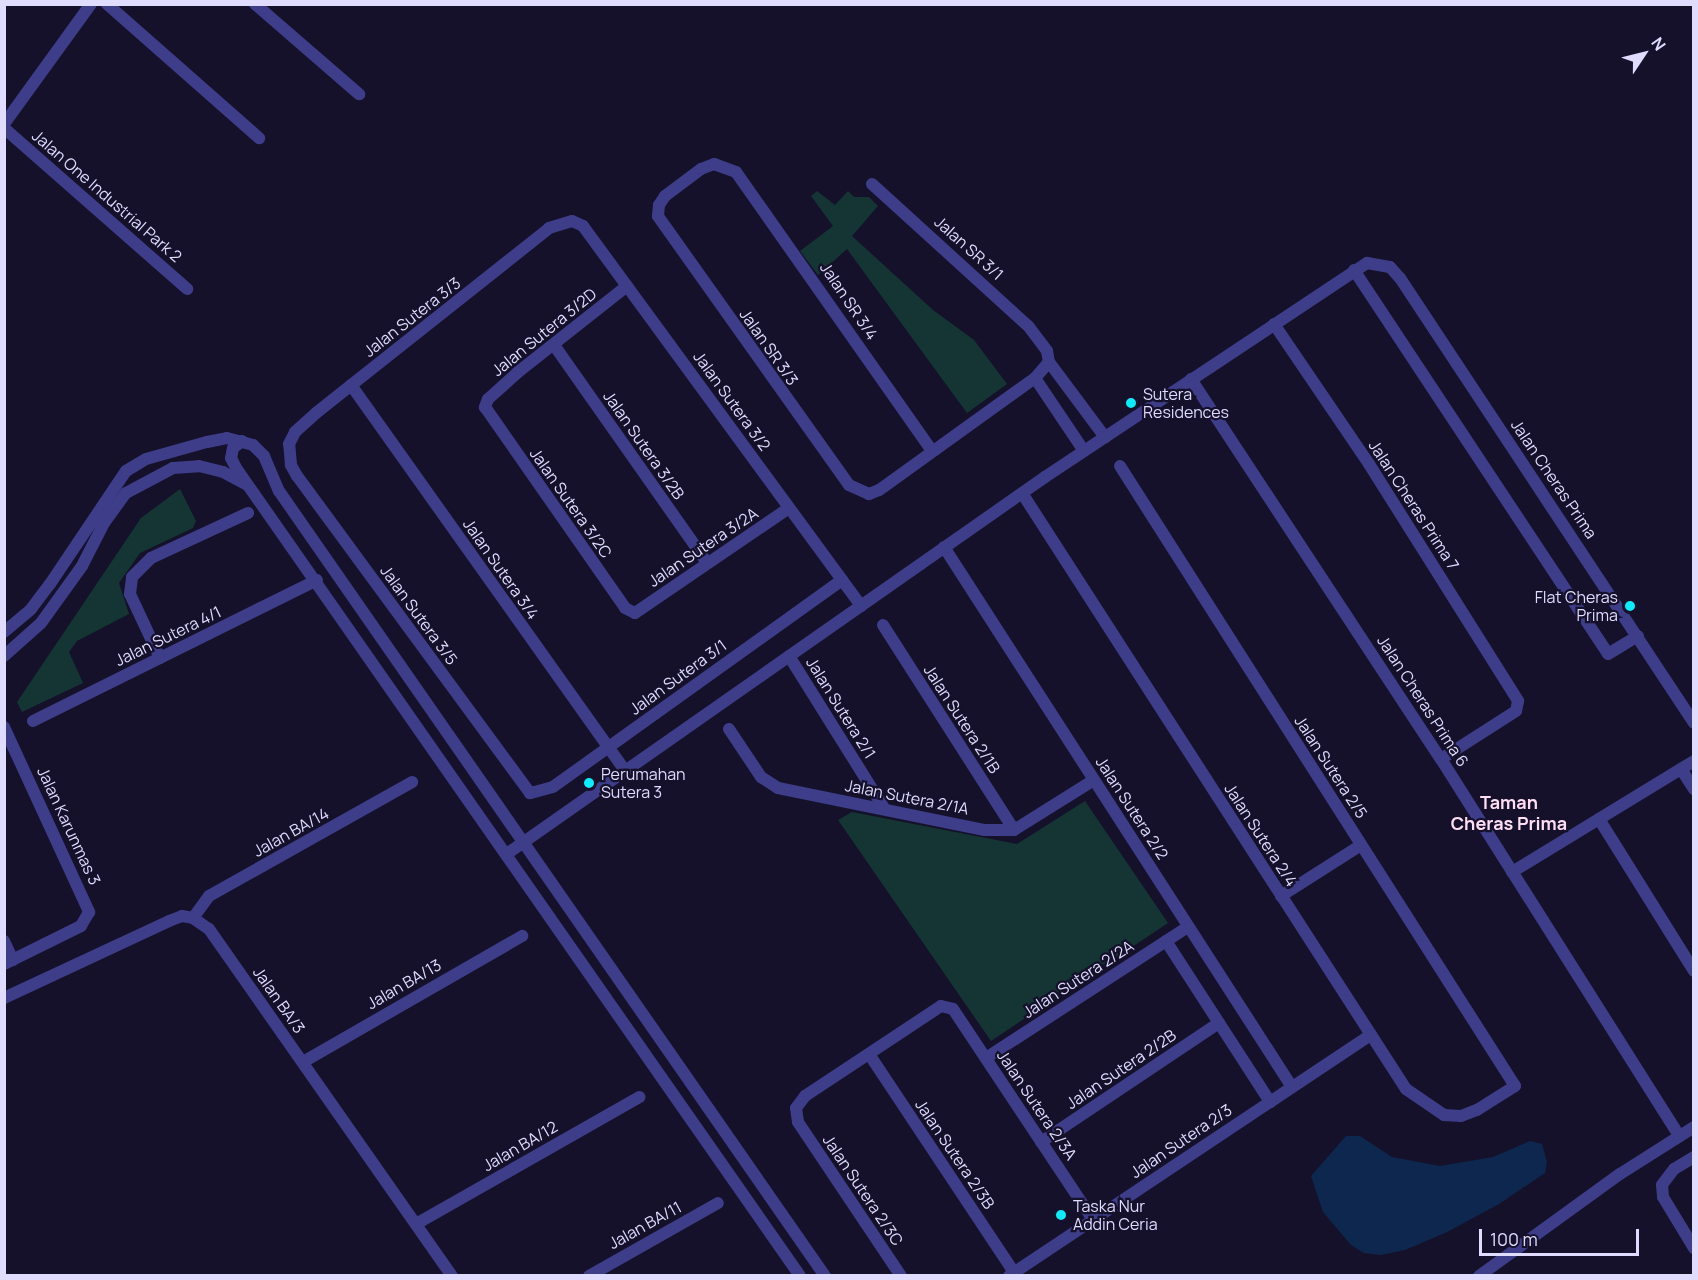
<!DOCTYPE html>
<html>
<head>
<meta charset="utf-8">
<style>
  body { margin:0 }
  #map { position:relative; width:1698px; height:1280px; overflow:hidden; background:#15112b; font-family:Manrope,sans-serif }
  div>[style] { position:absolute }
  .green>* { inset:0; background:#143533 }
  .water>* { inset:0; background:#0e274e }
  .minor>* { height:12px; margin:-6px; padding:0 6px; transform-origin:6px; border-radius:6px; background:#3e3d89 }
  .dots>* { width:16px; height:16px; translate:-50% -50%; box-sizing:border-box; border:3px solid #15112b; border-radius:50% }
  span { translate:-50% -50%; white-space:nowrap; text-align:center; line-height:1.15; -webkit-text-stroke:4.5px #15112b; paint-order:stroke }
  .street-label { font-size:16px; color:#dfdcff }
  .poi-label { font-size:16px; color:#dfdcff }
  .left { translate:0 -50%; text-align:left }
  .right { translate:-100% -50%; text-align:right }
  .neighbourhood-label { font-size:18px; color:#ffdef4; font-weight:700 }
  .frame { position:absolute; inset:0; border:6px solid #dfdcff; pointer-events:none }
  .north { position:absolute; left:1614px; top:24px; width:60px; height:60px; -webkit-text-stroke:4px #15112b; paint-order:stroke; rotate:55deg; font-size:16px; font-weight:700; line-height:24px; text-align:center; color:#dfdcff }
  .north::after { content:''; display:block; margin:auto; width:21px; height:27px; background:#dfdcff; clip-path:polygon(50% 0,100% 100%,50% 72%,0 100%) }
  .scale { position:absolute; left:1479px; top:1229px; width:160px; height:27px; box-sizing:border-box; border:3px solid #dfdcff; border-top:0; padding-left:8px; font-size:18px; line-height:21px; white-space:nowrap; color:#dfdcff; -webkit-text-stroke:4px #15112b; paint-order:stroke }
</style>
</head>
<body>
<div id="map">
  <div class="green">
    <i style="clip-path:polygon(817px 191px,835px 205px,848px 191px,854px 197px,869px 197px,878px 206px,852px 236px,933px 310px,974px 340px,1007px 384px,967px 413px,847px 249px,818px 275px,800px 251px,833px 226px,811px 196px)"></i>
    <i style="clip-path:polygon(180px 489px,196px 521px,193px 528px,140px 553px,119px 583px,129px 614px,77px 641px,69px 652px,83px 683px,22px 712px,17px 702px,141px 518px)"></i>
    <i style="clip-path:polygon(1085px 801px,1168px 923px,991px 1041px,838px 820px,852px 812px,1017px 844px)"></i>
  </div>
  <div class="water">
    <i style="clip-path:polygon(1346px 1136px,1360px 1136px,1392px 1157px,1440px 1166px,1493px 1157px,1530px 1141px,1542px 1144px,1547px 1162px,1545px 1173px,1499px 1204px,1447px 1232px,1405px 1250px,1381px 1255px,1364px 1253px,1351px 1245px,1323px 1212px,1311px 1176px)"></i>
  </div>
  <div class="minor">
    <i style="left:107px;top:4px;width:203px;rotate:41.4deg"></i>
    <i style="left:255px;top:4px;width:138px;rotate:40.9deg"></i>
    <i style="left:4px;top:124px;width:148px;rotate:-54.1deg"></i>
    <i style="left:4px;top:128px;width:244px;rotate:41.3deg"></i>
    <i style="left:872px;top:184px;width:212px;rotate:42.3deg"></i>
    <i style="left:1029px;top:327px;width:30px;rotate:53deg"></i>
    <i style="left:1047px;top:351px;width:11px;rotate:80deg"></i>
    <i style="left:1049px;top:362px;width:21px;rotate:131deg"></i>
    <i style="left:1035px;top:378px;width:192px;rotate:144.3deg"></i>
    <i style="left:879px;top:490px;width:11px;rotate:158deg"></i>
    <i style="left:869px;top:494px;width:22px;rotate:-156deg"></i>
    <i style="left:849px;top:485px;width:330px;rotate:-125.4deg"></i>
    <i style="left:658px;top:216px;width:11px;rotate:-85deg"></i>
    <i style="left:659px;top:205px;width:11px;rotate:-56deg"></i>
    <i style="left:665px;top:196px;width:45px;rotate:-36.9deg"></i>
    <i style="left:701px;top:169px;width:14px;rotate:-21deg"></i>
    <i style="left:714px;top:164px;width:23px;rotate:20deg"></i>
    <i style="left:736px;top:172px;width:341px;rotate:54.9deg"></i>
    <i style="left:1354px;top:270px;width:460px;rotate:56.5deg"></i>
    <i style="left:1608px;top:654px;width:35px;rotate:-31deg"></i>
    <i style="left:627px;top:286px;width:140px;rotate:141.7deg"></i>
    <i style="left:517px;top:373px;width:39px;rotate:138deg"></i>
    <i style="left:488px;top:399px;width:9px;rotate:111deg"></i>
    <i style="left:485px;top:407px;width:245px;rotate:55.1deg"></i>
    <i style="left:625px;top:608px;width:11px;rotate:27deg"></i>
    <i style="left:635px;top:613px;width:186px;rotate:-34.3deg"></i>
    <i style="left:1274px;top:324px;width:169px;rotate:55.8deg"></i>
    <i style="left:1369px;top:464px;width:280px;rotate:57.8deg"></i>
    <i style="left:1518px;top:701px;width:10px;rotate:101deg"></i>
    <i style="left:1516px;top:711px;width:89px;rotate:147.4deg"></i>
    <i style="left:554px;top:345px;width:266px;rotate:54.9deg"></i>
    <i style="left:1049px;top:362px;width:94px;rotate:53.3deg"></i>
    <i style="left:1035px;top:378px;width:88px;rotate:56.1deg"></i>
    <i style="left:1191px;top:379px;width:455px;rotate:56.7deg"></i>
    <i style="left:1441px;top:759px;width:446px;rotate:57.7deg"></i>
    <i style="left:351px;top:385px;width:473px;rotate:54.6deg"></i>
    <i style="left:242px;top:441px;width:11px;rotate:142deg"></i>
    <i style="left:233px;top:448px;width:10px;rotate:101deg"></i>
    <i style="left:231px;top:458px;width:11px;rotate:63deg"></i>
    <i style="left:236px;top:468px;width:985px;rotate:55.08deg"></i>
    <i style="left:1022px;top:493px;width:709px;rotate:57.21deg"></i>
    <i style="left:1406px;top:1089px;width:46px;rotate:34.4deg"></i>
    <i style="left:1444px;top:1115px;width:17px;rotate:3deg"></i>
    <i style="left:1461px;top:1116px;width:17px;rotate:-21deg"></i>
    <i style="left:1477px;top:1110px;width:45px;rotate:-32.3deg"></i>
    <i style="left:1515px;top:1086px;width:735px;rotate:-122.5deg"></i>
    <i style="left:944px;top:547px;width:642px;rotate:57.2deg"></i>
    <i style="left:842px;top:580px;width:355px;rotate:144.4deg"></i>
    <i style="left:553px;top:787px;width:24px;rotate:165deg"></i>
    <i style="left:530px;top:793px;width:393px;rotate:-126.3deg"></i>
    <i style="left:297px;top:476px;width:13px;rotate:-119deg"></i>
    <i style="left:291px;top:465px;width:21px;rotate:-95deg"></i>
    <i style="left:289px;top:444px;width:13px;rotate:-63deg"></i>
    <i style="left:295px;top:432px;width:28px;rotate:-42deg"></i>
    <i style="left:316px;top:413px;width:298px;rotate:-38.4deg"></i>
    <i style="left:549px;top:228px;width:24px;rotate:-17deg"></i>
    <i style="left:572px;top:221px;width:12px;rotate:24deg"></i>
    <i style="left:583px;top:226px;width:471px;rotate:53.8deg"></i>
    <i style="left:883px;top:625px;width:243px;rotate:57.4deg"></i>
    <i style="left:4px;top:632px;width:35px;rotate:-40deg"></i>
    <i style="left:31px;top:609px;width:31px;rotate:-53deg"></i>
    <i style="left:50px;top:584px;width:136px;rotate:-56.1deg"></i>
    <i style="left:126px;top:471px;width:23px;rotate:-31deg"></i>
    <i style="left:146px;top:459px;width:63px;rotate:-15.6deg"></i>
    <i style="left:207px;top:442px;width:20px;rotate:-11deg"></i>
    <i style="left:227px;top:438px;width:27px;rotate:15deg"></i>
    <i style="left:253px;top:445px;width:16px;rotate:45deg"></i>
    <i style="left:264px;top:456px;width:38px;rotate:67deg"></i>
    <i style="left:279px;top:491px;width:956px;rotate:55.18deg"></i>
    <i style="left:4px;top:656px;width:50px;rotate:-41.7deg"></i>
    <i style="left:41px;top:623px;width:70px;rotate:-54.3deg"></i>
    <i style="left:82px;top:566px;width:48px;rotate:-62.9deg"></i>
    <i style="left:104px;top:523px;width:37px;rotate:-54deg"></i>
    <i style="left:126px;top:493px;width:53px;rotate:-28deg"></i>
    <i style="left:173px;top:468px;width:26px;rotate:-4deg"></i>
    <i style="left:199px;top:466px;width:25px;rotate:14deg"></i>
    <i style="left:223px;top:472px;width:26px;rotate:28deg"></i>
    <i style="left:789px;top:656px;width:179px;rotate:58deg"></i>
    <i style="left:160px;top:658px;width:71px;rotate:-115.1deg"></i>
    <i style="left:130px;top:594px;width:17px;rotate:-83deg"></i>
    <i style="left:132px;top:577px;width:27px;rotate:-45deg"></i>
    <i style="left:151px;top:558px;width:107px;rotate:-24.9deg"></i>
    <i style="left:33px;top:721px;width:317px;rotate:-26.4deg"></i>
    <i style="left:4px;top:727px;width:204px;rotate:65.3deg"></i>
    <i style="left:89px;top:912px;width:16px;rotate:120deg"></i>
    <i style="left:81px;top:926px;width:86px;rotate:153.7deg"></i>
    <i style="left:729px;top:729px;width:58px;rotate:56.3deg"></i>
    <i style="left:761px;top:777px;width:20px;rotate:33deg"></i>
    <i style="left:778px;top:788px;width:211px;rotate:11.5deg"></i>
    <i style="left:985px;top:830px;width:29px"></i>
    <i style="left:1014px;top:830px;width:94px;rotate:-32deg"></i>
    <i style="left:1681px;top:769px;width:24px;rotate:57deg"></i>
    <i style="left:1599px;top:819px;width:179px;rotate:58deg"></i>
    <i style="left:508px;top:853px;width:656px;rotate:-35deg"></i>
    <i style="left:1045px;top:477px;width:387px;rotate:-33.6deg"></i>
    <i style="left:1367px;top:263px;width:23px;rotate:10deg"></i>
    <i style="left:1390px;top:267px;width:15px;rotate:48deg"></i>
    <i style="left:1400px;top:278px;width:533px;rotate:56.55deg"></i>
    <i style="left:1512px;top:872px;width:213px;rotate:-31.4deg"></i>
    <i style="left:1281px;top:896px;width:95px;rotate:-32.5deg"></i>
    <i style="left:193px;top:918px;width:27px;rotate:-54deg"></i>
    <i style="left:209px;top:896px;width:233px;rotate:-29.3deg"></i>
    <i style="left:4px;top:941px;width:21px;rotate:65deg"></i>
    <i style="left:1166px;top:941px;width:192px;rotate:57.1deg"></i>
    <i style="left:4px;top:998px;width:182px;rotate:-25deg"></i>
    <i style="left:169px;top:921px;width:14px;rotate:-21deg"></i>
    <i style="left:182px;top:916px;width:11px;rotate:10deg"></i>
    <i style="left:193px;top:918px;width:19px;rotate:35deg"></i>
    <i style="left:209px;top:929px;width:424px;rotate:55deg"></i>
    <i style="left:869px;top:1054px;width:262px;rotate:56.4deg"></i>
    <i style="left:986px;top:1058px;width:241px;rotate:-33deg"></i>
    <i style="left:303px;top:1062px;width:253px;rotate:-29.9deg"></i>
    <i style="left:1041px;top:1142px;width:214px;rotate:-33.8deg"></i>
    <i style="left:1694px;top:1157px;width:23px;rotate:149deg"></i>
    <i style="left:1674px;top:1169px;width:20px;rotate:127deg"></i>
    <i style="left:1662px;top:1185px;width:12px;rotate:85deg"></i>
    <i style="left:1663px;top:1197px;width:60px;rotate:58.7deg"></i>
    <i style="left:416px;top:1224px;width:257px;rotate:-29.6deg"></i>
    <i style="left:589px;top:1276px;width:148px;rotate:-29.5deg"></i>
    <i style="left:901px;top:1276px;width:185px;rotate:-123.8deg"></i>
    <i style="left:798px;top:1122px;width:14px;rotate:-98deg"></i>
    <i style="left:796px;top:1108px;width:15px;rotate:-53deg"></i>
    <i style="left:805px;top:1096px;width:163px;rotate:-33.5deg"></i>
    <i style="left:941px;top:1006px;width:12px;rotate:14deg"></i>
    <i style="left:953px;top:1009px;width:253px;rotate:56.4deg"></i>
    <i style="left:1009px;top:1276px;width:435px;rotate:-33.7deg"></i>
    <i style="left:1479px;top:1276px;width:174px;rotate:-35.9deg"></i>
    <i style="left:1620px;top:1174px;width:88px;rotate:-32.4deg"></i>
  </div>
  <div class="dots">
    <i style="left:1131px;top:403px;background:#0becfc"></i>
    <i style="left:1630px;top:606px;background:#0becfc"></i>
    <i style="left:589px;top:783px;background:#0becfc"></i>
    <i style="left:1061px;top:1215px;background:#0becfc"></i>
  </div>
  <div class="street-label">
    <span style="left:107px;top:196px;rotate:41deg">Jalan One Industrial Park 2</span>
    <span style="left:969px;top:248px;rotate:42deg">Jalan SR 3/1</span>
    <span style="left:849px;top:301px;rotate:56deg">Jalan SR 3/4</span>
    <span style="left:412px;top:317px;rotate:-38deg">Jalan Sutera 3/3</span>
    <span style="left:544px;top:332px;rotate:-39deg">Jalan Sutera 3/2D</span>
    <span style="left:769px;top:347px;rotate:55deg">Jalan SR 3/3</span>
    <span style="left:732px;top:401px;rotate:54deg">Jalan Sutera 3/2</span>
    <span style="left:644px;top:445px;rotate:55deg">Jalan Sutera 3/2B</span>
    <span style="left:1554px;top:479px;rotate:56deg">Jalan Cheras Prima</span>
    <span style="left:571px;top:503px;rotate:55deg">Jalan Sutera 3/2C</span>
    <span style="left:1414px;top:505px;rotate:57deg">Jalan Cheras Prima 7</span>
    <span style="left:703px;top:547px;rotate:-34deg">Jalan Sutera 3/2A</span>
    <span style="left:501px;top:569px;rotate:55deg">Jalan Sutera 3/4</span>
    <span style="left:419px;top:615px;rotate:54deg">Jalan Sutera 3/5</span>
    <span style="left:168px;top:636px;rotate:-26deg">Jalan Sutera 4/1</span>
    <span style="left:678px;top:677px;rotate:-36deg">Jalan Sutera 3/1</span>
    <span style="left:1423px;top:701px;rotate:57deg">Jalan Cheras Prima 6</span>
    <span style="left:841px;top:708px;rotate:58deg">Jalan Sutera 2/1</span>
    <span style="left:962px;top:719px;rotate:57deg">Jalan Sutera 2/1B</span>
    <span style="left:1331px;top:767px;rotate:57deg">Jalan Sutera 2/5</span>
    <span style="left:907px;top:797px;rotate:11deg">Jalan Sutera 2/1A</span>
    <span style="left:1132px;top:808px;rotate:57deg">Jalan Sutera 2/2</span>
    <span style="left:69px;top:826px;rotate:65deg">Jalan Karunmas 3</span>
    <span style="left:291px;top:832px;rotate:-29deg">Jalan BA/14</span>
    <span style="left:1261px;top:835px;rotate:57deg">Jalan Sutera 2/4</span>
    <span style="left:1078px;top:979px;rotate:-33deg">Jalan Sutera 2/2A</span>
    <span style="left:404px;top:984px;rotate:-30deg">Jalan BA/13</span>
    <span style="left:279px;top:1000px;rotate:55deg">Jalan BA/3</span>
    <span style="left:1121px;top:1069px;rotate:-34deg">Jalan Sutera 2/2B</span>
    <span style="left:1037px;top:1105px;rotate:56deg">Jalan Sutera 2/3A</span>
    <span style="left:1181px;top:1141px;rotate:-34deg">Jalan Sutera 2/3</span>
    <span style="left:520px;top:1146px;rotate:-30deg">Jalan BA/12</span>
    <span style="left:955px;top:1154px;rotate:56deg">Jalan Sutera 2/3B</span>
    <span style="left:863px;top:1190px;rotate:56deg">Jalan Sutera 2/3C</span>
    <span style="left:645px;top:1225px;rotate:-29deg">Jalan BA/11</span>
  </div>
  <div class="poi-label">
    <span class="left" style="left:1143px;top:403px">Sutera<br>Residences</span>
    <span class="right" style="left:1618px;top:606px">Flat Cheras<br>Prima</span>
    <span class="left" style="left:601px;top:783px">Perumahan<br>Sutera 3</span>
    <span class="left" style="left:1073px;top:1215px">Taska Nur<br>Addin Ceria</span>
  </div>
  <div class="neighbourhood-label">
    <span style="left:1509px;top:813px">Taman<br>Cheras Prima</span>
  </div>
  <div class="frame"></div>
  <div class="north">N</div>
  <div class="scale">100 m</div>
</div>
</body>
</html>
